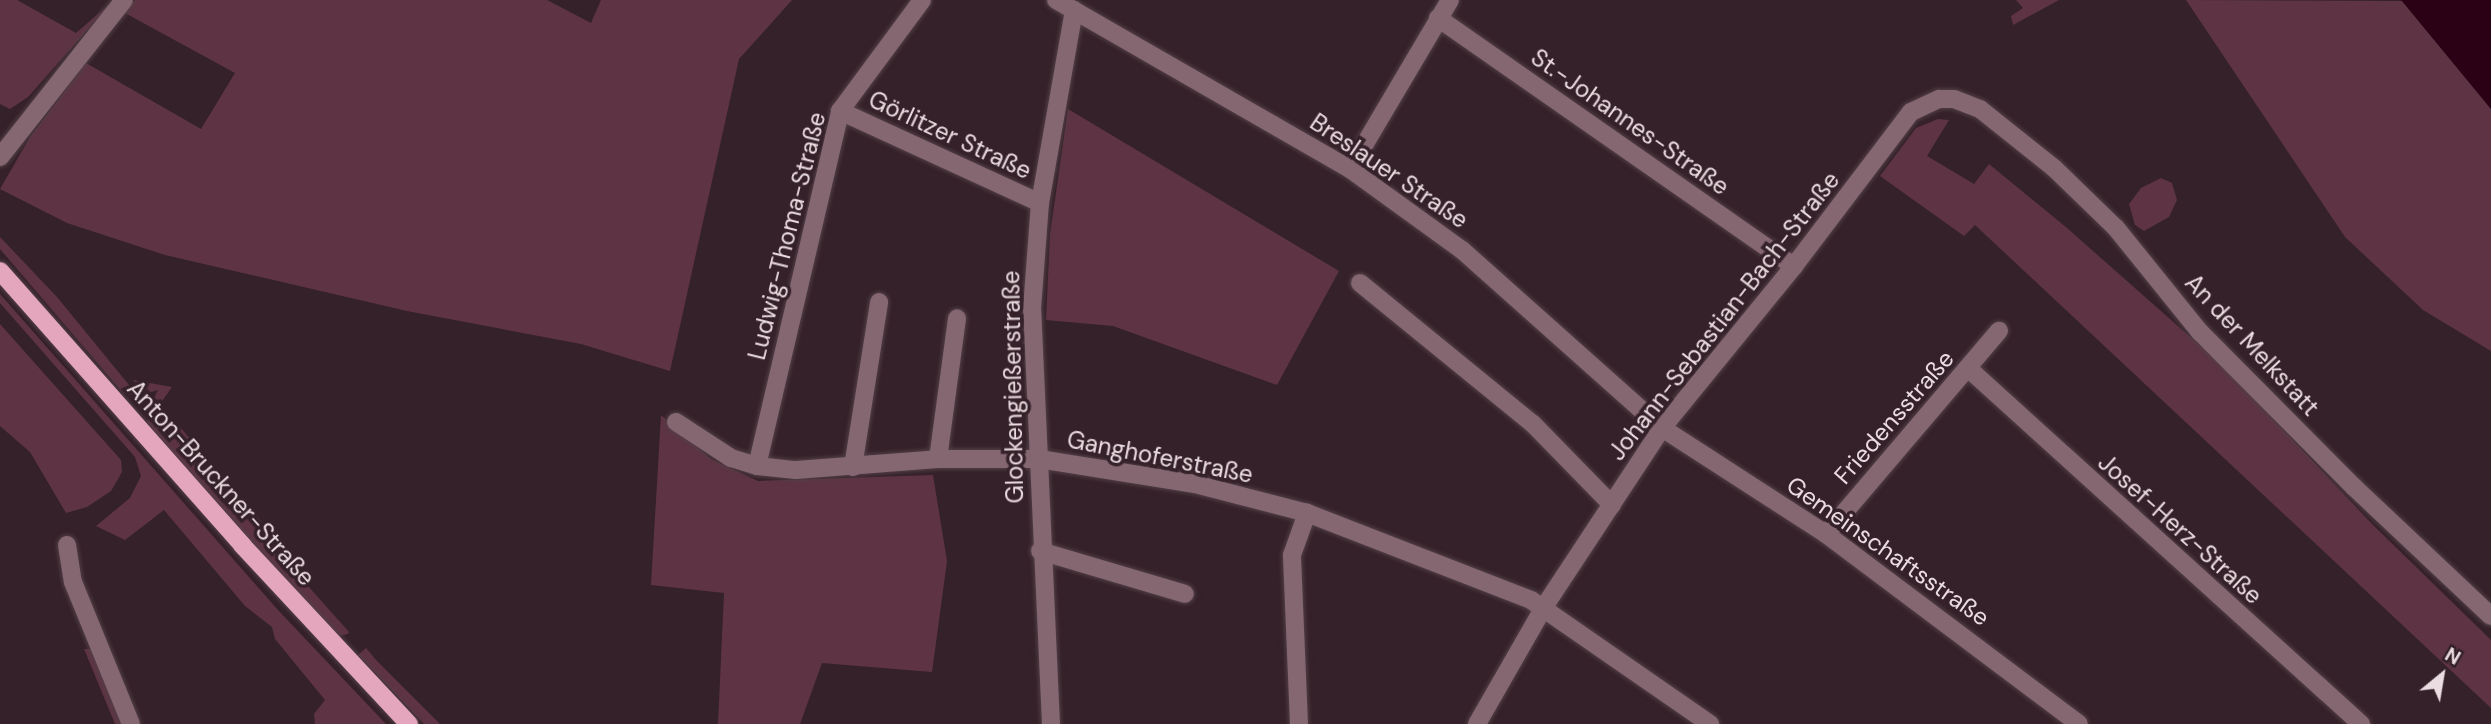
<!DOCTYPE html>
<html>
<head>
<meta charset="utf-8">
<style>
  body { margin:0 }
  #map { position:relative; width:2491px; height:724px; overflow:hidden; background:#352129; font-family:"DM Sans",sans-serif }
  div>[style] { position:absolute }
  .green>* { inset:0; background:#5e3444 }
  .water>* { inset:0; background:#2b0215 }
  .roads { filter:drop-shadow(0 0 2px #523f46) drop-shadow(0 0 2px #523f46) }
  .minor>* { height:18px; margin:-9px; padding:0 9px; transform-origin:9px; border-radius:9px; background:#856772 }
  .major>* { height:18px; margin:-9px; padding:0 9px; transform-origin:9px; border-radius:9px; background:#e4a6bc }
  span { translate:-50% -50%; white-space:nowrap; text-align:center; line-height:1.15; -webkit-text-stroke:7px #352129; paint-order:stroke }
  .street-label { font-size:24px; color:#eadce1 }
  .north { position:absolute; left:2407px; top:640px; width:70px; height:70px; -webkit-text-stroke:5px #352129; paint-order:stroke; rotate:30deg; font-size:19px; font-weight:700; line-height:28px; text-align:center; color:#eadce1 }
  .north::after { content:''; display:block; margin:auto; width:24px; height:32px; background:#eadce1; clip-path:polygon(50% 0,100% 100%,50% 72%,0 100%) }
</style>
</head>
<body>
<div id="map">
  <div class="green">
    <i style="clip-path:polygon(0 0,17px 0,76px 33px,114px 0,28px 97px,10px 109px,0 104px)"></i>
    <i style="clip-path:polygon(135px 0,547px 0,591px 23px,601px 0,792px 0,739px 59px,670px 371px,581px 344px,407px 311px,165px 255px,67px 223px,0 189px,30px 137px,86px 63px,201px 129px,235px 73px,125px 13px)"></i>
    <i style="clip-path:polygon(2016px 0,2059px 0,2013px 25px,2011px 16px,2023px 8px)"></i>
    <i style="clip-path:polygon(2186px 0,2402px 1px,2491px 109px,2491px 351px,2423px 310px,2345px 237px)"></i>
    <i style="clip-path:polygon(1068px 109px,1339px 271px,1277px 385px,1113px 326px,1046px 320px,1050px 234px)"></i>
    <i style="clip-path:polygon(1938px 119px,1949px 120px,1927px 156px,1974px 184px,1989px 164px,2067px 228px,2222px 365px,2372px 524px,2491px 640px,2491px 708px,1975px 225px,1964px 236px,1880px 176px,1916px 128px)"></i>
    <i style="clip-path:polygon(2161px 178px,2172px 183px,2177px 200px,2169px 217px,2144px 231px,2135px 225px,2129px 204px,2141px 188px)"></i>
    <i style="clip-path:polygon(0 237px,57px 297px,138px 396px,124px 394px,0 249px)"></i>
    <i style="clip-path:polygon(0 294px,278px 610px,386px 724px,315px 724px,314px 714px,325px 700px,275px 639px,272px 627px,245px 606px,164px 510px,125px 540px,96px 526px,130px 498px,141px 476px,135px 457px,0 303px)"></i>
    <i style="clip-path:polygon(0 324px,121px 460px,122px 472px,111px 491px,87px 507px,66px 513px,30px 452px,0 426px)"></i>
    <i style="clip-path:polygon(133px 380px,172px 387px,160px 404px,305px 572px,152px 402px,158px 390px,145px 394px)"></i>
    <i style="clip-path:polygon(150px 409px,349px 632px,348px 634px,340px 636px,324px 622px,211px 498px,147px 422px)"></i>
    <i style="clip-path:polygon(661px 415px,711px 459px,758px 481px,933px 475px,947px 561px,932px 672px,822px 663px,800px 724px,718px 724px,724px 593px,651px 585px)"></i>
    <i style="clip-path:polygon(366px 648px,376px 660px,440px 724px,424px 724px,405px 704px,358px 655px)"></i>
    <i style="clip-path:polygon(84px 649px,94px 649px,124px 724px,115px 724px)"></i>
  </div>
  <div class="water">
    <i style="clip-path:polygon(2400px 0,2491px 0,2491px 109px,2402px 1px)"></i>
  </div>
  <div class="roads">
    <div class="minor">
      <i style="left:1056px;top:0;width:339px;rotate:29.9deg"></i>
      <i style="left:1350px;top:169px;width:138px;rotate:35.9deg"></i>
      <i style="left:1462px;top:250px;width:268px;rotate:41.7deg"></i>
      <i style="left:1662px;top:428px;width:195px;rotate:32.9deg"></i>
      <i style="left:1826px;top:534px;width:316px;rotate:36.9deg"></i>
      <i style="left:1438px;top:18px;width:434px;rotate:34.9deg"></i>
      <i style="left:840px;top:111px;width:220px;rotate:24.7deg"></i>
      <i style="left:0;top:157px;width:200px;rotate:-51.7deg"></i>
      <i style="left:1350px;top:169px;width:196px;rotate:-59.4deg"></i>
      <i style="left:1360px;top:283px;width:223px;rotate:39.2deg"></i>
      <i style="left:1533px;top:424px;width:113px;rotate:45.7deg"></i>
      <i style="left:1969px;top:369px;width:529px;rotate:42.16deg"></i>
      <i style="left:676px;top:422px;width:66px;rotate:33.2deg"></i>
      <i style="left:731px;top:458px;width:27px;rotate:17deg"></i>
      <i style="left:757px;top:466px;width:39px;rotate:6deg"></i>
      <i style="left:796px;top:470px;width:142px;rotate:-4.4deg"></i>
      <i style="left:938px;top:459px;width:101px"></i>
      <i style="left:1039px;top:459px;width:158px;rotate:9.1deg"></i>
      <i style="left:1195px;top:484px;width:116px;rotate:14.5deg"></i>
      <i style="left:1307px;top:513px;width:240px;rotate:21.2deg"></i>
      <i style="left:1531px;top:600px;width:218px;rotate:34.7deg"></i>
      <i style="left:938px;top:459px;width:142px;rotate:-82.3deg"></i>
      <i style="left:757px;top:466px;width:365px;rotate:-76.8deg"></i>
      <i style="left:840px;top:111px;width:138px;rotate:-53.5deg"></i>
      <i style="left:853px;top:467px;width:167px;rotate:-81deg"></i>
      <i style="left:1826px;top:534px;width:267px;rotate:-49.6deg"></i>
      <i style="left:67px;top:545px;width:37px;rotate:81deg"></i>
      <i style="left:73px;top:582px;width:153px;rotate:67.8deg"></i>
      <i style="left:1040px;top:551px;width:151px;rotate:16.5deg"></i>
      <i style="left:1051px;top:724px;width:415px;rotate:-92.6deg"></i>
      <i style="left:1032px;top:309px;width:106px;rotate:-85.7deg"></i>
      <i style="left:1040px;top:203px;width:196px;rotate:-80deg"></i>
      <i style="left:1299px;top:724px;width:169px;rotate:-92.4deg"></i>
      <i style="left:1292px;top:555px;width:45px;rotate:-70.3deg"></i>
      <i style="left:1477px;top:724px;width:135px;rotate:-60.2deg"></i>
      <i style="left:1544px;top:607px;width:214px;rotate:-56.6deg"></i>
      <i style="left:1662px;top:428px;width:209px;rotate:-50.8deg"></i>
      <i style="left:1794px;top:266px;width:193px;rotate:-52.8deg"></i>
      <i style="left:1911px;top:112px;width:31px;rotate:-25deg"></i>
      <i style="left:1939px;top:99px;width:15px"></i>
      <i style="left:1954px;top:99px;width:28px;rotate:21deg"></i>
      <i style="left:1980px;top:109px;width:95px;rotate:38.6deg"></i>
      <i style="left:2054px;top:168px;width:86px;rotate:44.1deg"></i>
      <i style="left:2116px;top:228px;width:134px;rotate:51.1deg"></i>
      <i style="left:2200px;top:332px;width:218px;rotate:45.2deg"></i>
      <i style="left:2354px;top:487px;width:188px;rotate:43.3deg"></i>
    </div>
    <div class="major">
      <i style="left:0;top:271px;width:366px;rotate:48.5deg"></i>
      <i style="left:242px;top:545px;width:245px;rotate:47deg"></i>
    </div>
  </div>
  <div class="street-label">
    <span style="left:1630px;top:122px;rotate:35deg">St.-Johannes-Straße</span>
    <span style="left:950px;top:135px;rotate:25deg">Görlitzer Straße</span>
    <span style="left:1389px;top:171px;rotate:34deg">Breslauer Straße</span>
    <span style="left:787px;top:236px;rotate:-76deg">Ludwig-Thoma-Straße</span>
    <span style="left:1724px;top:316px;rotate:-52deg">Johann-Sebastian-Bach-Straße</span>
    <span style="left:2252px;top:345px;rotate:47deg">An der Melkstatt</span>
    <span style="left:1013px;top:387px;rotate:-91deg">Glockengießerstraße</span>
    <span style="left:1894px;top:417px;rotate:-49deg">Friedensstraße</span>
    <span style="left:1160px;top:457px;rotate:11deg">Ganghoferstraße</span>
    <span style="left:221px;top:483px;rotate:48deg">Anton-Bruckner-Straße</span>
    <span style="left:2180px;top:529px;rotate:42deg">Josef-Herz-Straße</span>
    <span style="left:1888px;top:551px;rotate:35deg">Gemeinschaftsstraße</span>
  </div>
  <div class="north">N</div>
</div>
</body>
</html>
